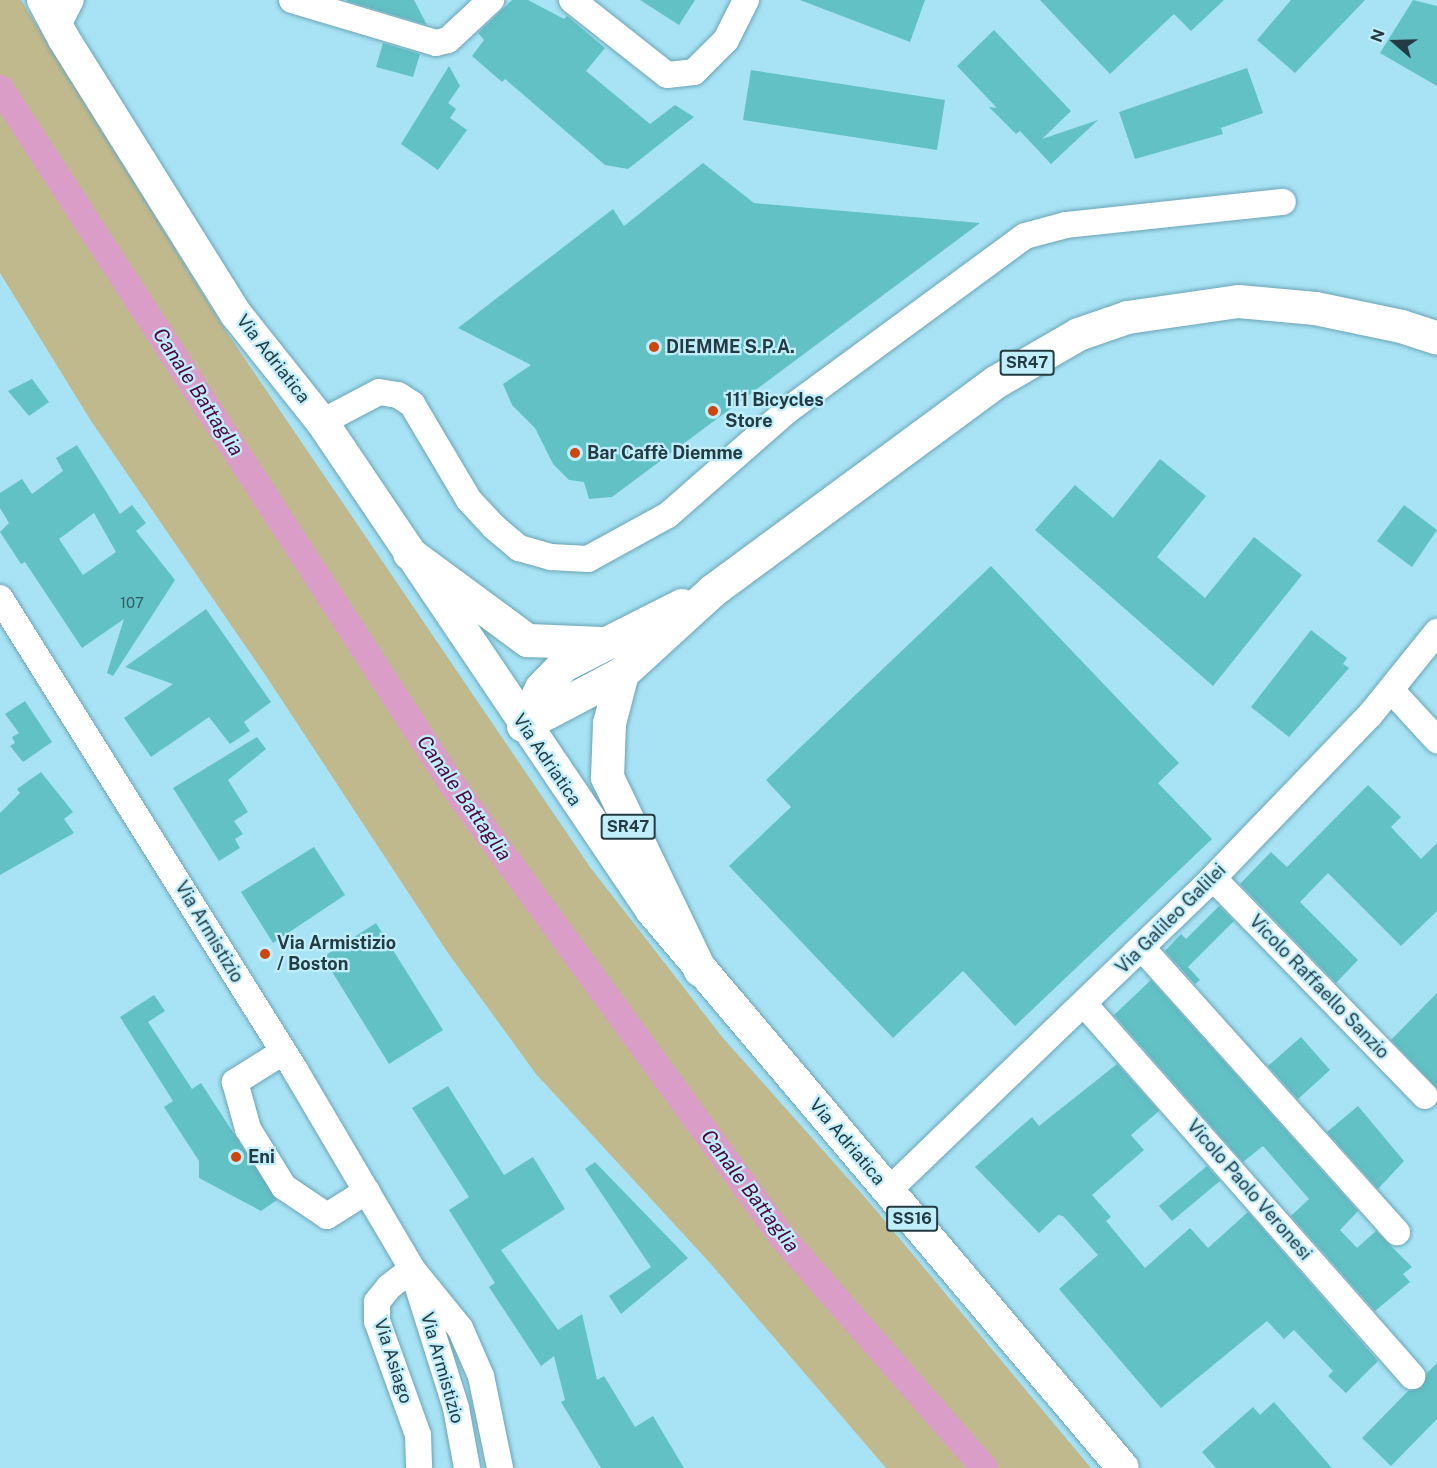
<!DOCTYPE html>
<html>
<head>
<meta charset="utf-8">
<style>
  body { margin:0 }
  #map { position:relative; width:1437px; height:1468px; overflow:hidden; background:#a8e3f5; font-family:"Public Sans",sans-serif }
  div>[style] { position:absolute }
  .green>* { inset:0; background:#c1b98e }
  .canal>* { height:27px; margin:-13.5px; padding:0 13.5px; transform-origin:13.5px; border-radius:13.5px; background:#da9dc7 }
  .building>* { inset:0; background:#61c1c5 }
  .roads { filter:drop-shadow(0 0 2px #6ba4b5) drop-shadow(0 0 2px #6ba4b5) }
  .minor>* { height:26px; margin:-13px; padding:0 13px; transform-origin:13px; border-radius:13px; background:#fff }
  .major>* { height:32px; margin:-16px; padding:0 16px; transform-origin:16px; border-radius:16px; background:#fff }
  .highway>* { height:33px; margin:-16.5px; padding:0 16.5px; transform-origin:16.5px; border-radius:16.5px; background:#fff }
  .dots>* { width:16px; height:16px; translate:-50% -50%; box-sizing:border-box; border:3px solid #c0eefd; border-radius:50% }
  span { translate:-50% -50%; white-space:nowrap; text-align:center; line-height:1.15; -webkit-text-stroke:4.5px #c0eefd; paint-order:stroke }
  .number-label { font-size:15px; color:#325c63 }
  .number-label span { -webkit-text-stroke-width:0 }
  .shield-label span { padding:2px 4px; background:#c0eefd; border:2px solid; border-radius:4px; -webkit-text-stroke-width:0 }
  .shield-label { font-size:16px; color:#233b42; font-weight:700 }
  .poi-label { font-size:18px; color:#233b42; font-weight:700 }
  .left { translate:0 -50%; text-align:left }
  .street-label { font-size:18px; color:#233b42 }
  .water-label { font-size:20px; color:#4d033e; font-style:italic }
  .north { position:absolute; left:1365px; top:12px; width:60px; height:60px; -webkit-text-stroke:4px #c0eefd; paint-order:stroke; rotate:290deg; font-size:16px; font-weight:700; line-height:24px; text-align:center; color:#233b42 }
  .north::after { content:''; display:block; margin:auto; width:21px; height:27px; background:#233b42; clip-path:polygon(50% 0,100% 100%,50% 72%,0 100%) }
</style>
</head>
<body>
<div id="map">
  <div class="green">
    <i style="clip-path:polygon(0 0,21px 0,224px 328px,590px 867px,723px 1038px,869px 1202px,1091px 1468px,886px 1468px,710px 1263px,536px 1074px,448px 953px,266px 676px,91px 421px,0 273px)"></i>
  </div>
  <div class="canal">
    <i style="left:0;top:88px;width:832px;rotate:57.02deg"></i>
    <i style="left:453px;top:786px;width:558px;rotate:53.89deg"></i>
    <i style="left:782px;top:1237px;width:307px;rotate:48.8deg"></i>
  </div>
  <div class="building">
    <i style="clip-path:polygon(347px 0,414px 0,427px 25px,347px 1px)"></i>
    <i style="clip-path:polygon(512px 0,528px 0,564px 19px,567px 16px,605px 48px,586px 71px,650px 124px,675px 105px,694px 117px,628px 169px,605px 165px,505px 79px,502px 82px,472px 56px,484px 40px,478px 33px)"></i>
    <i style="clip-path:polygon(640px 0,695px 0,679px 25px)"></i>
    <i style="clip-path:polygon(800px 0,925px 0,910px 42px)"></i>
    <i style="clip-path:polygon(1040px 0,1224px 0,1191px 31px,1174px 14px,1110px 74px)"></i>
    <i style="clip-path:polygon(1291px 0,1365px 0,1295px 73px,1257px 40px)"></i>
    <i style="clip-path:polygon(1413px 0,1437px 6px,1437px 86px,1380px 53px)"></i>
    <i style="clip-path:polygon(994px 30px,1071px 111px,1042px 139px,1098px 120px,1051px 164px,1020px 131px,1016px 134px,989px 107px,997px 108px,957px 66px)"></i>
    <i style="clip-path:polygon(383px 43px,420px 54px,413px 77px,376px 67px)"></i>
    <i style="clip-path:polygon(449px 66px,460px 86px,448px 103px,456px 109px,450px 118px,467px 130px,438px 170px,401px 144px)"></i>
    <i style="clip-path:polygon(1247px 68px,1263px 113px,1221px 128px,1223px 134px,1135px 159px,1119px 112px)"></i>
    <i style="clip-path:polygon(751px 70px,945px 100px,937px 150px,743px 120px)"></i>
    <i style="clip-path:polygon(703px 163px,754px 203px,980px 223px,612px 497px,589px 499px,584px 482px,569px 480px,553px 464px,535px 428px,512px 405px,503px 384px,531px 365px,458px 328px,613px 209px,624px 226px)"></i>
    <i style="clip-path:polygon(32px 379px,49px 402px,29px 416px,8px 391px)"></i>
    <i style="clip-path:polygon(evenodd,77px 445px,120px 514px,132px 505px,146px 523px,136px 531px,175px 580px,113px 676px,107px 673px,124px 619px,82px 648px,25px 562px,21px 564px,0 532px,9px 523px,0 508px,0 493px,22px 479px,32px 494px,63px 471px,56px 458px,77px 445px,94px 513px,116px 552px,83px 575px,59px 539px,94px 513px)"></i>
    <i style="clip-path:polygon(1160px 459px,1206px 496px,1157px 557px,1205px 598px,1254px 537px,1302px 575px,1213px 686px,1035px 530px,1075px 485px,1113px 518px)"></i>
    <i style="clip-path:polygon(1404px 505px,1437px 530px,1412px 567px,1377px 541px)"></i>
    <i style="clip-path:polygon(991px 566px,1179px 763px,1158px 783px,1212px 839px,1015px 1026px,963px 971px,893px 1038px,729px 866px,791px 807px,766px 780px)"></i>
    <i style="clip-path:polygon(206px 609px,271px 702px,244px 722px,250px 731px,230px 744px,209px 717px,151px 757px,124px 718px,173px 684px,125px 667px)"></i>
    <i style="clip-path:polygon(1311px 630px,1347px 658px,1343px 664px,1349px 668px,1289px 737px,1251px 707px)"></i>
    <i style="clip-path:polygon(25px 701px,52px 742px,23px 762px,10px 746px,15px 743px,12px 737px,19px 733px,5px 714px)"></i>
    <i style="clip-path:polygon(257px 737px,266px 749px,228px 780px,248px 812px,234px 821px,243px 834px,235px 839px,240px 848px,219px 861px,173px 788px)"></i>
    <i style="clip-path:polygon(41px 772px,73px 812px,64px 819px,74px 833px,0 875px,0 813px,20px 793px,17px 789px)"></i>
    <i style="clip-path:polygon(1368px 785px,1401px 817px,1391px 827px,1421px 859px,1437px 843px,1437px 911px,1401px 946px,1328px 873px,1300px 902px,1358px 960px,1336px 983px,1240px 884px,1271px 852px,1287px 867px)"></i>
    <i style="clip-path:polygon(314px 847px,345px 895px,273px 943px,241px 892px)"></i>
    <i style="clip-path:polygon(1219px 906px,1234px 921px,1188px 967px,1200px 980px,1195px 984px,1165px 951px,1181px 934px,1186px 939px)"></i>
    <i style="clip-path:polygon(376px 923px,443px 1030px,389px 1064px,323px 957px)"></i>
    <i style="clip-path:polygon(1151px 980px,1358px 1211px,1340px 1230px,1357px 1248px,1376px 1231px,1412px 1267px,1403px 1274px,1410px 1282px,1375px 1311px,1291px 1216px,1309px 1199px,1263px 1146px,1243px 1162px,1114px 1015px)"></i>
    <i style="clip-path:polygon(1437px 993px,1437px 1088px,1391px 1040px)"></i>
    <i style="clip-path:polygon(154px 995px,165px 1011px,148px 1022px,192px 1089px,201px 1083px,277px 1200px,261px 1211px,199px 1178px,199px 1161px,164px 1107px,173px 1101px,120px 1017px)"></i>
    <i style="clip-path:polygon(1301px 1037px,1330px 1070px,1298px 1099px,1268px 1066px)"></i>
    <i style="clip-path:polygon(1117px 1064px,1159px 1111px,1131px 1135px,1144px 1150px,1092px 1195px,1111px 1217px,1106px 1221px,1145px 1268px,1190px 1228px,1208px 1248px,1248px 1212px,1378px 1361px,1346px 1393px,1328px 1376px,1333px 1371px,1294px 1330px,1284px 1339px,1267px 1321px,1161px 1408px,1059px 1289px,1098px 1255px,1063px 1216px,1058px 1215px,1039px 1233px,975px 1167px,1032px 1117px,1039px 1126px)"></i>
    <i style="clip-path:polygon(448px 1086px,504px 1175px,533px 1157px,565px 1209px,501px 1250px,558px 1330px,582px 1314px,597px 1380px,604px 1376px,635px 1427px,653px 1416px,684px 1468px,601px 1468px,561px 1402px,565px 1400px,554px 1356px,541px 1366px,489px 1287px,495px 1283px,449px 1210px,469px 1197px,412px 1108px)"></i>
    <i style="clip-path:polygon(1358px 1106px,1404px 1161px,1378px 1189px,1327px 1132px)"></i>
    <i style="clip-path:polygon(595px 1162px,688px 1258px,621px 1314px,609px 1296px,651px 1267px,585px 1169px)"></i>
    <i style="clip-path:polygon(1207px 1166px,1220px 1181px,1172px 1221px,1159px 1206px)"></i>
    <i style="clip-path:polygon(1437px 1363px,1437px 1419px,1391px 1466px,1362px 1438px,1409px 1390px,1422px 1387px,1427px 1373px)"></i>
    <i style="clip-path:polygon(1274px 1402px,1332px 1468px,1216px 1468px,1202px 1452px,1253px 1407px,1260px 1415px)"></i>
  </div>
  <div class="roads">
    <div class="minor">
      <i style="left:292px;top:0;width:150px;rotate:16.6deg"></i>
      <i style="left:436px;top:43px;width:12px;rotate:-14deg"></i>
      <i style="left:448px;top:40px;width:59px;rotate:-42.9deg"></i>
      <i style="left:572px;top:0;width:121px;rotate:38.3deg"></i>
      <i style="left:667px;top:75px;width:27px;rotate:-6deg"></i>
      <i style="left:694px;top:72px;width:45px;rotate:-45deg"></i>
      <i style="left:726px;top:40px;width:45px;rotate:-63.4deg"></i>
      <i style="left:57px;top:27px;width:30px;rotate:-63deg"></i>
      <i style="left:322px;top:422px;width:64px;rotate:-27.8deg"></i>
      <i style="left:379px;top:392px;width:19px;rotate:9deg"></i>
      <i style="left:398px;top:395px;width:17px;rotate:33deg"></i>
      <i style="left:412px;top:404px;width:112px;rotate:59.3deg"></i>
      <i style="left:469px;top:500px;width:37px;rotate:47deg"></i>
      <i style="left:494px;top:527px;width:33px;rotate:40deg"></i>
      <i style="left:519px;top:548px;width:33px;rotate:16deg"></i>
      <i style="left:551px;top:557px;width:37px;rotate:3deg"></i>
      <i style="left:588px;top:559px;width:91px;rotate:-28.8deg"></i>
      <i style="left:668px;top:515px;width:159px;rotate:-41.2deg"></i>
      <i style="left:788px;top:410px;width:294px;rotate:-36.3deg"></i>
      <i style="left:1025px;top:236px;width:42px;rotate:-15deg"></i>
      <i style="left:1066px;top:225px;width:218px;rotate:-6.1deg"></i>
      <i style="left:0;top:598px;width:557px;rotate:57.99deg"></i>
      <i style="left:295px;top:1070px;width:231px;rotate:59.5deg"></i>
      <i style="left:412px;top:1269px;width:76px;rotate:50.9deg"></i>
      <i style="left:460px;top:1328px;width:52px;rotate:66.4deg"></i>
      <i style="left:481px;top:1376px;width:94px;rotate:78.3deg"></i>
      <i style="left:1392px;top:691px;width:67px;rotate:47.4deg"></i>
      <i style="left:1213px;top:878px;width:304px;rotate:45.8deg"></i>
      <i style="left:1142px;top:948px;width:382px;rotate:48.1deg"></i>
      <i style="left:1085px;top:1005px;width:495px;rotate:48.6deg"></i>
      <i style="left:283px;top:1052px;width:57px;rotate:148deg"></i>
      <i style="left:235px;top:1082px;width:49px;rotate:74.5deg"></i>
      <i style="left:248px;top:1129px;width:68px;rotate:58.2deg"></i>
      <i style="left:284px;top:1187px;width:52px;rotate:34deg"></i>
      <i style="left:327px;top:1216px;width:47px;rotate:-32deg"></i>
      <i style="left:888px;top:1191px;width:451px;rotate:-43.9deg"></i>
      <i style="left:1213px;top:878px;width:226px;rotate:-46.1deg"></i>
      <i style="left:1370px;top:715px;width:107px;rotate:-51.1deg"></i>
      <i style="left:412px;top:1269px;width:29px;rotate:142deg"></i>
      <i style="left:389px;top:1287px;width:19px;rotate:129deg"></i>
      <i style="left:377px;top:1302px;width:19px;rotate:90deg"></i>
      <i style="left:377px;top:1321px;width:121px;rotate:70.2deg"></i>
      <i style="left:418px;top:1435px;width:33px;rotate:88deg"></i>
      <i style="left:417px;top:1284px;width:130px;rotate:72.5deg"></i>
      <i style="left:456px;top:1408px;width:61px;rotate:79.6deg"></i>
    </div>
    <div class="major">
      <i style="left:43px;top:0;width:44px;rotate:61.7deg"></i>
      <i style="left:64px;top:39px;width:324px;rotate:58deg"></i>
      <i style="left:236px;top:314px;width:138px;rotate:51.5deg"></i>
      <i style="left:322px;top:422px;width:590px;rotate:55.99deg"></i>
      <i style="left:652px;top:911px;width:729px;rotate:49.78deg"></i>
    </div>
    <div class="highway">
      <i style="left:409px;top:553px;width:147px;rotate:36.4deg"></i>
      <i style="left:527px;top:640px;width:75px;rotate:2.3deg"></i>
      <i style="left:622px;top:673px;width:52px;rotate:104.6deg"></i>
      <i style="left:609px;top:723px;width:54px;rotate:92.1deg"></i>
      <i style="left:607px;top:777px;width:214px;rotate:64.3deg"></i>
      <i style="left:523px;top:725px;width:112px;rotate:-27.7deg"></i>
      <i style="left:622px;top:673px;width:123px;rotate:-42.4deg"></i>
      <i style="left:713px;top:590px;width:350px;rotate:-36.4deg"></i>
      <i style="left:995px;top:382px;width:96px;rotate:-30deg"></i>
      <i style="left:1078px;top:334px;width:52px;rotate:-19.1deg"></i>
      <i style="left:1127px;top:317px;width:112px;rotate:-8.2deg"></i>
      <i style="left:1238px;top:301px;width:77px;rotate:5.2deg"></i>
      <i style="left:1315px;top:308px;width:88px;rotate:11.8deg"></i>
      <i style="left:1401px;top:326px;width:38px;rotate:18deg"></i>
      <i style="left:523px;top:725px;width:41px;rotate:-64.1deg"></i>
      <i style="left:541px;top:688px;width:32px;rotate:-46deg"></i>
      <i style="left:563px;top:665px;width:133px;rotate:-26.8deg"></i>
    </div>
  </div>
  <div class="dots">
    <i style="left:654px;top:347px;background:#cc460d"></i>
    <i style="left:713px;top:411px;background:#cc460d"></i>
    <i style="left:575px;top:453px;background:#cc460d"></i>
    <i style="left:265px;top:954px;background:#cc460d"></i>
    <i style="left:236px;top:1157px;background:#cc460d"></i>
  </div>
  <div class="number-label">
    <span style="left:132px;top:603px">107</span>
  </div>
  <div class="shield-label">
    <span style="left:1027px;top:363px">SR47</span>
    <span style="left:628px;top:827px">SR47</span>
    <span style="left:912px;top:1219px">SS16</span>
  </div>
  <div class="poi-label">
    <span class="left" style="left:666px;top:347px">DIEMME S.P.A.</span>
    <span class="left" style="left:725px;top:411px">111 Bicycles<br>Store</span>
    <span class="left" style="left:587px;top:453px">Bar Caffè Diemme</span>
    <span class="left" style="left:277px;top:954px">Via Armistizio<br>/ Boston</span>
    <span class="left" style="left:248px;top:1157px">Eni</span>
  </div>
  <div class="street-label">
    <span style="left:273px;top:359px;rotate:52deg">Via Adriatica</span>
    <span style="left:547px;top:760px;rotate:56deg">Via Adriatica</span>
    <span style="left:1171px;top:919px;rotate:-45deg">Via Galileo Galilei</span>
    <span style="left:209px;top:932px;rotate:59deg">Via Armistizio</span>
    <span style="left:1319px;top:987px;rotate:46deg">Vicolo Raffaello Sanzio</span>
    <span style="left:847px;top:1142px;rotate:50deg">Via Adriatica</span>
    <span style="left:1249px;top:1190px;rotate:49deg">Vicolo Paolo Veronesi</span>
    <span style="left:393px;top:1361px;rotate:72deg">Via Asiago</span>
    <span style="left:442px;top:1368px;rotate:74deg">Via Armistizio</span>
  </div>
  <div class="water-label">
    <span style="left:198px;top:392px;rotate:57deg">Canale Battaglia</span>
    <span style="left:464px;top:798px;rotate:55deg">Canale Battaglia</span>
    <span style="left:750px;top:1191px;rotate:53deg">Canale Battaglia</span>
  </div>
  <div class="north">N</div>
</div>
</body>
</html>
